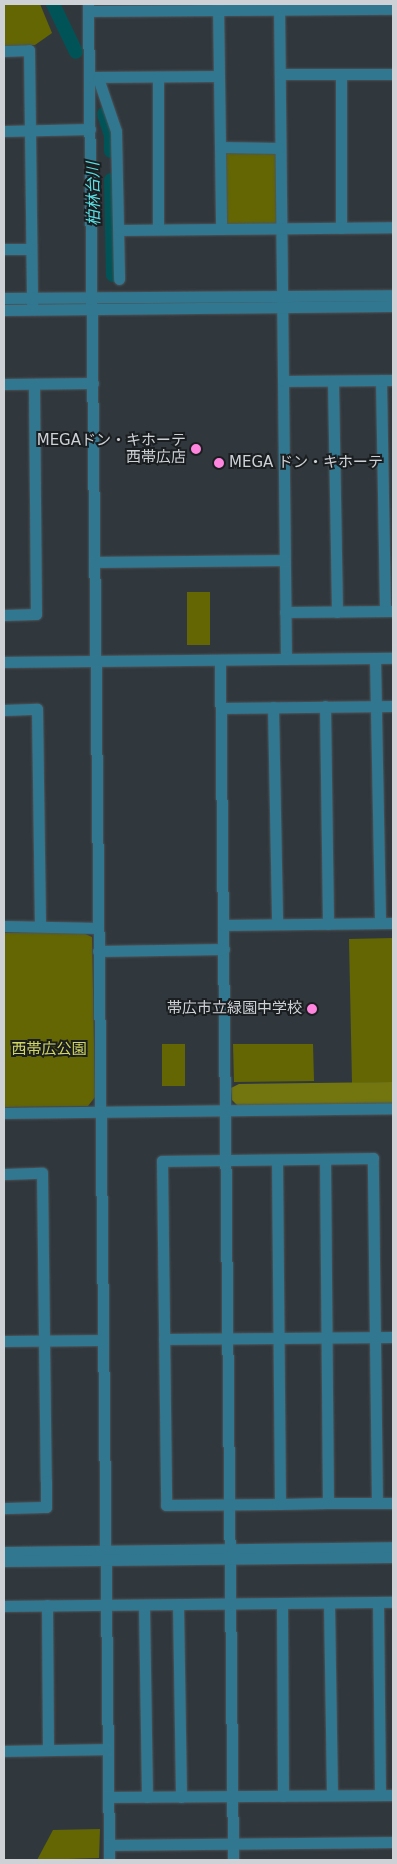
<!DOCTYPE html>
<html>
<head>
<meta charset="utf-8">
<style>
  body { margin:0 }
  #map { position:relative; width:397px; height:1864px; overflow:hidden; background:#31383d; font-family:"DejaVu Sans","Noto Sans JP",sans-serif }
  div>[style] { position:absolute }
  .green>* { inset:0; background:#636602 }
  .forest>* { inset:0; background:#73760f }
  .river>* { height:14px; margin:-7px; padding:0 7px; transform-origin:7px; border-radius:7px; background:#005457 }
  .roads { filter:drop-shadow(0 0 1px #4d5459) drop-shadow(0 0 1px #4d5459) }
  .minor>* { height:11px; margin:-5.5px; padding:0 5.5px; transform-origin:5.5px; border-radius:5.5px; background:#327790 }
  .dots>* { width:14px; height:14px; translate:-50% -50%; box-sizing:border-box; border:2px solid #1b1e21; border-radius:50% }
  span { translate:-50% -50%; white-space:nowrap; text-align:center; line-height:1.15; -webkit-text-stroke:4px #1b1e21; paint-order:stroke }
  .poi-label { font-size:15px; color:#ced2d6 }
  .right { translate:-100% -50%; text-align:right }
  .left { translate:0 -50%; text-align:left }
  .park-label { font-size:15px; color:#d2d85e }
  .water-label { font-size:16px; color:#59e0e4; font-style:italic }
  .frame { position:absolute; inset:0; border:5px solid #ced2d6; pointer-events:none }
</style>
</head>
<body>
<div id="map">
  <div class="green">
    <i style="clip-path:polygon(4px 4px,40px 4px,52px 33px,35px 45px,4px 46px)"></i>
    <i style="clip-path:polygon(224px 150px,277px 152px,277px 223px,223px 226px)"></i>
    <i style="clip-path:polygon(187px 592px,210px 592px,210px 645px,187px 645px)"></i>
    <i style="clip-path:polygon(4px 933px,83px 933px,92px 937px,95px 1097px,88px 1106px,4px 1107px)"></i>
    <i style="clip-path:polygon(393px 938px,393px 1082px,352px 1083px,349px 939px)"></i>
    <i style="clip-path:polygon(162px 1044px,185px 1044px,185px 1086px,162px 1086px)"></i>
    <i style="clip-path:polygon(233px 1044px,313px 1044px,314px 1081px,234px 1082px)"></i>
    <i style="clip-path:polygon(100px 1829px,99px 1858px,37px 1860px,53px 1830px)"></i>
  </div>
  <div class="forest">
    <i style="clip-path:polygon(393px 1082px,393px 1103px,238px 1106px,232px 1100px,231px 1088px,239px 1084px)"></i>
  </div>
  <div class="river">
    <i style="left:53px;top:4px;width:53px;rotate:64.4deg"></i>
    <i style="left:104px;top:114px;width:22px;rotate:72deg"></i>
    <i style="left:111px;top:135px;width:16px;rotate:90deg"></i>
    <i style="left:111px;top:180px;width:95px;rotate:88.8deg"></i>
  </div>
  <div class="roads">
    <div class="minor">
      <i style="left:88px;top:4px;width:1856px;rotate:89.35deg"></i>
      <i style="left:218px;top:4px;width:225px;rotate:89.2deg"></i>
      <i style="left:279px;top:4px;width:655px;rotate:89.39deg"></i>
      <i style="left:89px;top:11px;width:304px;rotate:-0.4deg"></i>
      <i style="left:4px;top:51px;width:25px;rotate:-2deg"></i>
      <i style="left:29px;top:50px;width:255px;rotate:89.3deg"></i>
      <i style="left:280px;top:74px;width:113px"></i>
      <i style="left:341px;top:74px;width:154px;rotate:90deg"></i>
      <i style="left:91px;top:77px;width:128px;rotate:-0.4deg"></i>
      <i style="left:158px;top:77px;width:152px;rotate:90deg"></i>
      <i style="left:98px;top:78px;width:56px;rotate:71.2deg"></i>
      <i style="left:116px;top:131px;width:148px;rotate:88.8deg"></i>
      <i style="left:4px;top:131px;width:86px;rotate:-1.3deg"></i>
      <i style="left:220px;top:147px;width:59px;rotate:1deg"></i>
      <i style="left:119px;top:230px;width:274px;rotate:-0.6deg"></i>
      <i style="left:4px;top:249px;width:27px"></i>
      <i style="left:4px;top:298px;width:389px;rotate:-0.4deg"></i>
      <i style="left:4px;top:310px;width:389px;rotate:-0.6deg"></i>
      <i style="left:381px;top:380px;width:231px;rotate:89deg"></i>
      <i style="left:283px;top:381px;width:110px;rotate:-0.5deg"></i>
      <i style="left:333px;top:381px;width:231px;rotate:89deg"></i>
      <i style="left:4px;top:384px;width:89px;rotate:-0.6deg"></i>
      <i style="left:95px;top:562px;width:189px;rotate:-0.6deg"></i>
      <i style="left:285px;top:612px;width:108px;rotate:-0.5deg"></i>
      <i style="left:4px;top:615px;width:32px;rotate:-2deg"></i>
      <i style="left:36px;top:614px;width:230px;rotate:-90.5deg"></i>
      <i style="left:375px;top:658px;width:265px;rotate:88.9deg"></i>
      <i style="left:220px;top:660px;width:1200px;rotate:89.38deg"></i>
      <i style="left:4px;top:662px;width:389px;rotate:-0.6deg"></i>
      <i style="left:325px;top:706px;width:218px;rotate:89.2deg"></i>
      <i style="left:273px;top:707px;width:217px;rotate:88.9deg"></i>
      <i style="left:221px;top:708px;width:172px;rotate:-0.7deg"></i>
      <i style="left:4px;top:710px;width:33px;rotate:-2deg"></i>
      <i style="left:37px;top:709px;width:217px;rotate:89.2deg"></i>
      <i style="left:223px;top:925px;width:170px;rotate:-0.7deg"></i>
      <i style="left:4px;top:926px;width:94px;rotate:1.2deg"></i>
      <i style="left:98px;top:951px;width:126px;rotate:-0.9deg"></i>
      <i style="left:4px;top:1113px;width:389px;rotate:-0.7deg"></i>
      <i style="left:325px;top:1159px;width:344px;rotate:89.5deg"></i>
      <i style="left:277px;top:1160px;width:344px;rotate:89.5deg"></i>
      <i style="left:4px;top:1174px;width:38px;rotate:-2deg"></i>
      <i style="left:42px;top:1173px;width:308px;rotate:89.3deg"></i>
      <i style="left:46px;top:1481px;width:26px;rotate:90deg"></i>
      <i style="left:46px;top:1507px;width:42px;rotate:178.6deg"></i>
      <i style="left:164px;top:1339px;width:229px;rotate:-0.5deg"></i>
      <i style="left:4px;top:1341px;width:99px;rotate:-0.6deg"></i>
      <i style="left:377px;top:1503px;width:345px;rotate:-90.7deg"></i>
      <i style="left:373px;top:1158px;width:211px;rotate:179.2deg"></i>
      <i style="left:162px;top:1161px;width:344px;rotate:89.3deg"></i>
      <i style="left:166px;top:1505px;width:114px;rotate:-0.5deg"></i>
      <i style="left:280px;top:1504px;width:48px;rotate:-1.2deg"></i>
      <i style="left:328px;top:1503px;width:65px"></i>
      <i style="left:4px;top:1552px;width:389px;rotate:-0.7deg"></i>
      <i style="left:4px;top:1561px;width:389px;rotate:-0.6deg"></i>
      <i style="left:378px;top:1602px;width:193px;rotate:89.4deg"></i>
      <i style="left:329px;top:1603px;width:192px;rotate:89.1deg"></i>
      <i style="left:178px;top:1604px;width:193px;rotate:89.1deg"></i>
      <i style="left:282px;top:1604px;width:192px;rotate:89.7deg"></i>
      <i style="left:47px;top:1605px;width:145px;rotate:89.6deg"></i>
      <i style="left:144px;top:1605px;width:192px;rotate:89.1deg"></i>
      <i style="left:4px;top:1606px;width:389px;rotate:-0.6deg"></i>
      <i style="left:4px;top:1751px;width:103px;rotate:-1.1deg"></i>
      <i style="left:108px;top:1797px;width:285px;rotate:-0.4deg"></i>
      <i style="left:109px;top:1845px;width:284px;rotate:-0.6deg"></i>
    </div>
  </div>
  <div class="dots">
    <i style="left:196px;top:449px;background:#ff85df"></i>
    <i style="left:219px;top:463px;background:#ff85df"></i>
    <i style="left:312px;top:1009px;background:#ff85df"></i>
  </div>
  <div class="poi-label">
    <span class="right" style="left:186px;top:449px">MEGAドン・キホーテ<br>西帯広店</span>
    <span class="left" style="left:229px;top:463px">MEGA ドン・キホーテ</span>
    <span class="right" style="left:302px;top:1009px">帯広市立緑園中学校</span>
  </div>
  <div class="park-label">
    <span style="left:49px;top:1050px">西帯広公園</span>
  </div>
  <div class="water-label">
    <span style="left:94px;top:194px;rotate:-91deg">柏林台川</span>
  </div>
  <div class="frame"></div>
</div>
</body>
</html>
